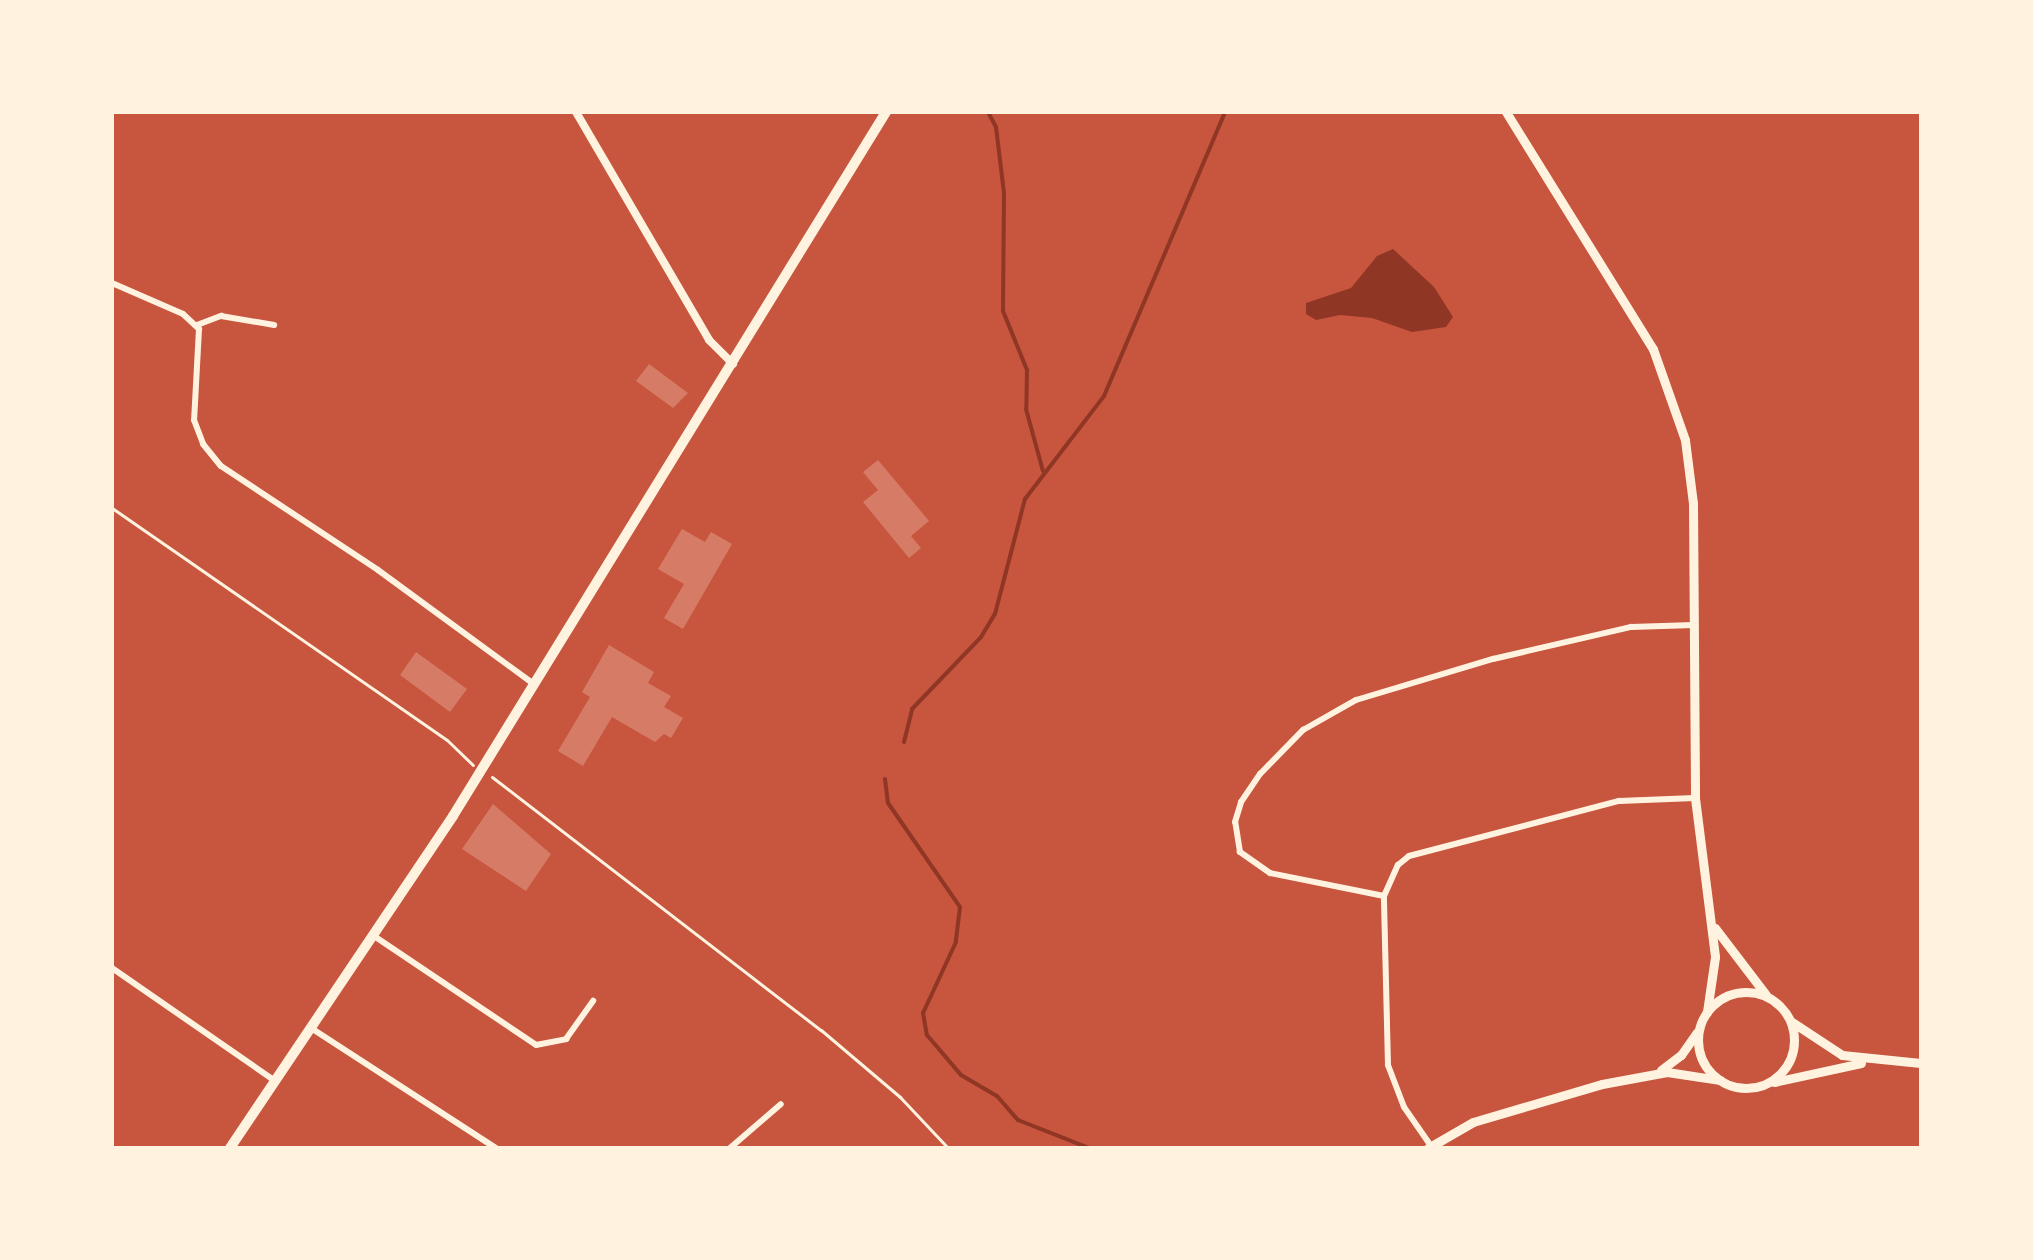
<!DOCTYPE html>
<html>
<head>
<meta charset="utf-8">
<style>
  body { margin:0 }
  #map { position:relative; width:2033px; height:1260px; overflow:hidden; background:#c8553d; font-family:"Alegreya Sans",sans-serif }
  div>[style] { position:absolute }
  .water>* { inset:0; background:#8f3625 }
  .stream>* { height:4px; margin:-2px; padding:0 2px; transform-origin:2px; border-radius:2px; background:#8f3625 }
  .building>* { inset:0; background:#d67c66 }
  .path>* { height:3px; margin:-1.5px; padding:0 1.5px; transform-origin:1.5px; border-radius:1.5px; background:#fff3e0 }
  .minor>* { height:6px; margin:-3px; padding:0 3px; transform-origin:3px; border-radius:3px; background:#fff3e0 }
  .tertiary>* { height:8px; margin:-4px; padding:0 4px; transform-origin:4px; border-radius:4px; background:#fff3e0 }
  .secondary>* { height:9px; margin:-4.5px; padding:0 4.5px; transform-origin:4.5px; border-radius:4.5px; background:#fff3e0 }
  .secondary>.ring { margin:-4.5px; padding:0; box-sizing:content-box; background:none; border:9px solid #fff3e0; border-radius:50% }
  .primary>* { height:10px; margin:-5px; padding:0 5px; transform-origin:5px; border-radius:5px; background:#fff3e0 }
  span { translate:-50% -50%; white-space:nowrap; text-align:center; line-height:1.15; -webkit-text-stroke:7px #fff3e0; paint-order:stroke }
  .frame { position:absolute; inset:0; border:114px solid #fff3e0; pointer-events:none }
</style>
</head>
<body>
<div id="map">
  <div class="water">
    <i style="clip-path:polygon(1393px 249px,1434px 287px,1453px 317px,1446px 327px,1412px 332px,1372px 318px,1340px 315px,1316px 320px,1306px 314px,1306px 303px,1351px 288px,1377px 256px)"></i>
  </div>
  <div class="stream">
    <i style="left:988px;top:112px;width:17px;rotate:62deg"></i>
    <i style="left:996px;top:127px;width:66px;rotate:83.1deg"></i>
    <i style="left:1004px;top:193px;width:118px;rotate:90.5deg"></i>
    <i style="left:1003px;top:311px;width:64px;rotate:67.9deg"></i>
    <i style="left:1027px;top:370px;width:39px;rotate:91deg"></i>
    <i style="left:1026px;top:409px;width:64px;rotate:74.7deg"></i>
    <i style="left:904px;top:742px;width:34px;rotate:-76deg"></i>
    <i style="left:912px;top:709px;width:100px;rotate:-46.2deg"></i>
    <i style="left:981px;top:637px;width:27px;rotate:-59deg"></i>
    <i style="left:995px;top:614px;width:119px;rotate:-75.4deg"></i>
    <i style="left:1025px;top:499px;width:130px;rotate:-52.5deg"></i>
    <i style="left:1104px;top:396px;width:309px;rotate:-66.9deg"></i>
    <i style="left:885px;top:779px;width:24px;rotate:83deg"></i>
    <i style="left:888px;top:803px;width:126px;rotate:55.3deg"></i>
    <i style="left:960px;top:907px;width:35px;rotate:97deg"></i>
    <i style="left:956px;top:942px;width:78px;rotate:114.9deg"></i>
    <i style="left:923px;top:1013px;width:22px;rotate:80deg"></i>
    <i style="left:927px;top:1035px;width:52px;rotate:49.6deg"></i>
    <i style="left:961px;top:1075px;width:42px;rotate:30.3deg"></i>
    <i style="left:997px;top:1096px;width:32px;rotate:49deg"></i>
    <i style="left:1018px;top:1120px;width:76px;rotate:21.5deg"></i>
  </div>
  <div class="building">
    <i style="clip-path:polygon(649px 364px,688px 393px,673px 408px,636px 381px)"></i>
    <i style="clip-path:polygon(878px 460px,929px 521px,911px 536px,921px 548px,909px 558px,863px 502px,878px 490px,863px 472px)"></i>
    <i style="clip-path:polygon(682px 529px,705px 542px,711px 532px,732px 544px,683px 629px,664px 618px,684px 584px,658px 569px)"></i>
    <i style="clip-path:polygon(609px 645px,654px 672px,648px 683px,671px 696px,664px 707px,683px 718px,671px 738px,664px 734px,655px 742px,612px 717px,583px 766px,558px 751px,590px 697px,582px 692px)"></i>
    <i style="clip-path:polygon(416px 652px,467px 689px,450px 712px,400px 675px)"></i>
    <i style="clip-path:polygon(493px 804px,551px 854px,526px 891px,462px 849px)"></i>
  </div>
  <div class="path">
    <i style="left:112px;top:508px;width:407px;rotate:34.7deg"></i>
    <i style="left:447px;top:740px;width:36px;rotate:44deg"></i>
    <i style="left:492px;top:777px;width:415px;rotate:37.6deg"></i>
    <i style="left:821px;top:1030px;width:104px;rotate:40.3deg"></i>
    <i style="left:900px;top:1097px;width:70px;rotate:46.7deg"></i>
  </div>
  <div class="minor">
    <i style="left:112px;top:283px;width:77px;rotate:23.6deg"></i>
    <i style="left:183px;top:314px;width:22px;rotate:43deg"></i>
    <i style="left:199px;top:329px;width:91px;rotate:93.1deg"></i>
    <i style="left:194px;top:420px;width:26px;rotate:69deg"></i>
    <i style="left:203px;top:444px;width:28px;rotate:51deg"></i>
    <i style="left:221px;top:466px;width:188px;rotate:33.5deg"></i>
    <i style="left:378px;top:570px;width:193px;rotate:36.2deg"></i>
    <i style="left:197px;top:325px;width:26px;rotate:-21deg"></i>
    <i style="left:221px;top:316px;width:54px;rotate:9.6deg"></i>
    <i style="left:1384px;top:896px;width:116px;rotate:-168.6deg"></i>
    <i style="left:1270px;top:873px;width:37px;rotate:-145deg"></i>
    <i style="left:1240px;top:852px;width:30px;rotate:-99deg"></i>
    <i style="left:1235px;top:822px;width:21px;rotate:-73deg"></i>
    <i style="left:1241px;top:802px;width:34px;rotate:-56deg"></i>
    <i style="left:1260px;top:774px;width:62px;rotate:-45.7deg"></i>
    <i style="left:1303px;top:730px;width:61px;rotate:-29.5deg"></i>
    <i style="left:1356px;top:700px;width:143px;rotate:-16.7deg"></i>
    <i style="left:1493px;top:659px;width:142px;rotate:-13.1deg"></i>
    <i style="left:1631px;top:627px;width:63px;rotate:-1.8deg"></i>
    <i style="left:374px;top:936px;width:195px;rotate:33.9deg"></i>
    <i style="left:536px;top:1045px;width:31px;rotate:-11deg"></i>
    <i style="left:566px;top:1039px;width:47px;rotate:-54.6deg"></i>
    <i style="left:112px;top:968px;width:198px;rotate:34.7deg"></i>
    <i style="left:311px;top:1028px;width:221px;rotate:33deg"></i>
    <i style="left:1431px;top:1146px;width:47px;rotate:-124.7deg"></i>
    <i style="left:1404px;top:1107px;width:45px;rotate:-110.9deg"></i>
    <i style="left:1388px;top:1065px;width:169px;rotate:-91.4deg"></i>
    <i style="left:1384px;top:896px;width:34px;rotate:-66deg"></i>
    <i style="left:1398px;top:865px;width:14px;rotate:-39deg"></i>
    <i style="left:1409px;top:856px;width:217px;rotate:-14.7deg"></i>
    <i style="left:1619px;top:801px;width:76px;rotate:-2.3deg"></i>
    <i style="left:730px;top:1148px;width:67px;rotate:-40.8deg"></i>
  </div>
  <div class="tertiary">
    <i style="left:576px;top:112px;width:264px;rotate:59.7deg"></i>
    <i style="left:709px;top:340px;width:34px;rotate:45deg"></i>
  </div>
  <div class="secondary">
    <i style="left:1506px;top:112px;width:279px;rotate:58.2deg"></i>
    <i style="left:1653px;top:349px;width:96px;rotate:70.6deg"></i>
    <i style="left:1685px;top:440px;width:64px;rotate:82.8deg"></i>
    <i style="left:1693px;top:503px;width:295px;rotate:89.6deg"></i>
    <i style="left:1695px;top:798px;width:160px;rotate:82.8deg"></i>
    <i style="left:1715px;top:957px;width:56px;rotate:98.3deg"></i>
    <i style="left:1715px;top:928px;width:84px;rotate:52.7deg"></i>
    <i class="ring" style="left:1698px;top:992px;width:87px;height:87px"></i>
    <i style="left:1792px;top:1022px;width:60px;rotate:33.4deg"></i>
    <i style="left:1842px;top:1055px;width:79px;rotate:5.8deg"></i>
    <i style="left:1661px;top:1070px;width:25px;rotate:-37deg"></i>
    <i style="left:1681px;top:1055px;width:28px;rotate:-55deg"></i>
    <i style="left:1774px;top:1082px;width:89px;rotate:-12.3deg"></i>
    <i style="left:1428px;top:1148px;width:52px;rotate:-30deg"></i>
    <i style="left:1473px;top:1122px;width:134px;rotate:-16.4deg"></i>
    <i style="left:1602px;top:1084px;width:66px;rotate:-10.5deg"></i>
    <i style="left:1667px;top:1072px;width:54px;rotate:8.6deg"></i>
  </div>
  <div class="primary">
    <i style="left:230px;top:1148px;width:400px;rotate:-56.1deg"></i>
    <i style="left:453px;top:816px;width:827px;rotate:-58.41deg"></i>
  </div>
  <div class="frame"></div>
</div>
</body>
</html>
